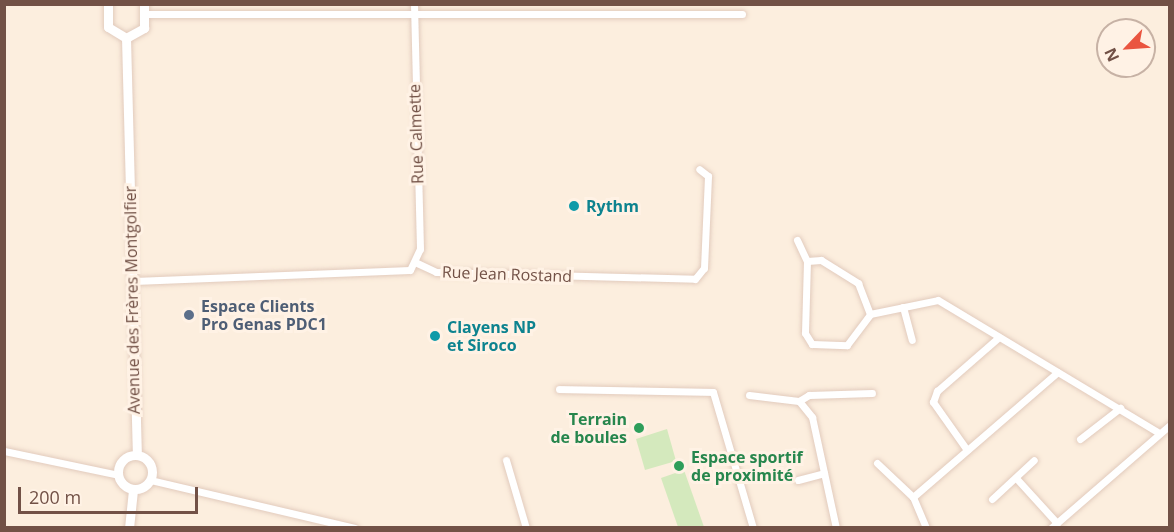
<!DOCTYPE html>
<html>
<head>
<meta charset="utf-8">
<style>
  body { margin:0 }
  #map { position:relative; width:1174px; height:532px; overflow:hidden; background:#fceede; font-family:"Open Sans",sans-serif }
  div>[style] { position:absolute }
  .green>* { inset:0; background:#d4e9bd }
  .roads { filter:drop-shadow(0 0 2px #e2cbbd) drop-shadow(0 0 2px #e2cbbd) }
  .street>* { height:7px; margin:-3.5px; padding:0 3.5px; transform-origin:3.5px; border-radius:3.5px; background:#fff }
  .secondary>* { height:9px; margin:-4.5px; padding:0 4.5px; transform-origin:4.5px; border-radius:4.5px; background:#fff }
  .secondary>.ring { margin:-4.5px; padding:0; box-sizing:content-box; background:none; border:9px solid #fff; border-radius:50% }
  .dots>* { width:16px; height:16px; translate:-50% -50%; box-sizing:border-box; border:3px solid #fff2e5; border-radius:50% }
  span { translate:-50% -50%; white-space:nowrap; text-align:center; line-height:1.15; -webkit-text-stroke:6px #fff2e5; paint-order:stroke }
  .street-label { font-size:16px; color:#725146 }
  .culture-label { font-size:16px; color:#0d838f; font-weight:700 }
  .left { translate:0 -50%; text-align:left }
  .service-label { font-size:16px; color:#4e5e75; font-weight:700 }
  .leisure-label { font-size:16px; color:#27864d; font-weight:700 }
  .right { translate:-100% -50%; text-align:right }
  .frame { position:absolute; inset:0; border:6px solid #725146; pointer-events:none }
  .north { position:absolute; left:1096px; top:18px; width:60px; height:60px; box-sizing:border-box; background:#fff2e5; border:2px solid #c7b2a5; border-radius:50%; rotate:245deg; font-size:16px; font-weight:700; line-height:24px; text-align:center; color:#725146 }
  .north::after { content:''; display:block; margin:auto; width:21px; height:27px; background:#ea5540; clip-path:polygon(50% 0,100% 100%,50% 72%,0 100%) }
  .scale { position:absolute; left:18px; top:487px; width:180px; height:27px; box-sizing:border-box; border:3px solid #725146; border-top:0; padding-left:8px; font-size:18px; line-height:21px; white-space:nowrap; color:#725146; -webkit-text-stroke:4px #fff2e5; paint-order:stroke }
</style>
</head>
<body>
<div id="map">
  <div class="green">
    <i style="clip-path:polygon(667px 429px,676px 461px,645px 470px,636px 439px)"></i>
    <i style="clip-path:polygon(684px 470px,704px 527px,678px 527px,661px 478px)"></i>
  </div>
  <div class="roads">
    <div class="street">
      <i style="left:148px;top:14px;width:594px"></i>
      <i style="left:797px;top:240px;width:23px;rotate:65deg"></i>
      <i style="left:807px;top:261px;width:72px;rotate:91.6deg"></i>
      <i style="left:805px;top:333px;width:13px;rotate:58deg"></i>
      <i style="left:812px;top:344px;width:35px;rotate:2deg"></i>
      <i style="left:847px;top:345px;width:39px;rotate:-53deg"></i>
      <i style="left:807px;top:261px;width:14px;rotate:-4deg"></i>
      <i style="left:821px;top:260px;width:44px;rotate:31.9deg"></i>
      <i style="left:858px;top:283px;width:33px;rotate:69deg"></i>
      <i style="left:870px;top:314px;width:69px;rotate:-11.6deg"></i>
      <i style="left:938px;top:300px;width:258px;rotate:31deg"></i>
      <i style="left:417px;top:263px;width:21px;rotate:25deg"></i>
      <i style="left:436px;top:272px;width:259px;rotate:1.5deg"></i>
      <i style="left:695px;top:279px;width:14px;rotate:-51deg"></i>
      <i style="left:704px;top:268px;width:92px;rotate:-87.5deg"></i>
      <i style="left:708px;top:176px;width:11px;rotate:-142deg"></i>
      <i style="left:134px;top:281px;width:276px;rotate:-2.3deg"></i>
      <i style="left:410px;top:270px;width:23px;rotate:-65deg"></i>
      <i style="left:420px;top:249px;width:245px;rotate:-91.4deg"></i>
      <i style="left:903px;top:307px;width:34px;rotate:75deg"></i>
      <i style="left:559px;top:389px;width:154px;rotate:1.1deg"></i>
      <i style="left:713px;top:392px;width:142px;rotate:73.6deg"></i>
      <i style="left:749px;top:395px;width:50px;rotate:6.8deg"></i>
      <i style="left:799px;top:401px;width:12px;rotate:-31deg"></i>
      <i style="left:809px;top:395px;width:63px;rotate:-1.8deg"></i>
      <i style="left:799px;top:401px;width:21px;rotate:51deg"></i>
      <i style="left:812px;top:417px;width:114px;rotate:77.8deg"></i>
      <i style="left:1080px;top:439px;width:51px;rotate:-37.8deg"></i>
      <i style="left:967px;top:450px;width:59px;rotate:-125.3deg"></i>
      <i style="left:933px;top:402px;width:12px;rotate:-70deg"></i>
      <i style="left:937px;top:391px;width:82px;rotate:-41.1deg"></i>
      <i style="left:4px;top:451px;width:117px;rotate:11.8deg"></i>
      <i style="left:506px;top:460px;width:71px;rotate:73.6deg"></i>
      <i style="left:877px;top:463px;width:50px;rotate:43.4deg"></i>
      <i style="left:913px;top:497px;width:34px;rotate:67deg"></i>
      <i style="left:1016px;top:478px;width:61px;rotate:47.7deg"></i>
      <i style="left:150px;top:480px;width:210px;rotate:13.2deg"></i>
      <i style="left:798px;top:480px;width:27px;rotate:-15deg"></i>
      <i style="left:913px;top:497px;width:191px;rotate:-40.8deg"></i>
      <i style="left:992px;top:499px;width:57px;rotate:-42.9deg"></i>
      <i style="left:1051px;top:528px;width:157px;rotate:-40.9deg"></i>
    </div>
    <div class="secondary">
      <i style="left:108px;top:4px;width:23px;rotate:90deg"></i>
      <i style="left:108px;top:27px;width:21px;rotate:31deg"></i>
      <i style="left:126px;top:38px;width:21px;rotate:-29deg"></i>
      <i style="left:144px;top:28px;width:24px;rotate:-90deg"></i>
      <i style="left:126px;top:38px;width:417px;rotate:88.5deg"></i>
      <i class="ring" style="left:118px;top:455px;width:25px;height:25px"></i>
      <i style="left:129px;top:528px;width:39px;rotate:-84deg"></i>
    </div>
  </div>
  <div class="dots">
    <i style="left:574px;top:206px;background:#0f9aa8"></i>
    <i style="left:189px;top:315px;background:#5c6f8a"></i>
    <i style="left:435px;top:336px;background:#0f9aa8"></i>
    <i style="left:639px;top:428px;background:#2e9e5b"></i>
    <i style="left:679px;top:466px;background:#2e9e5b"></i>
  </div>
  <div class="street-label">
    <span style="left:416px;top:134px;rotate:-92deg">Rue Calmette</span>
    <span style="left:507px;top:274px;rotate:2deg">Rue Jean Rostand</span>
    <span style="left:132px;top:300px;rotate:-91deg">Avenue des Frères Montgolfier</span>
  </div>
  <div class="culture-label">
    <span class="left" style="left:586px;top:206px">Rythm</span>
    <span class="left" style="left:447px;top:336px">Clayens NP<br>et Siroco</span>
  </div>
  <div class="service-label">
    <span class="left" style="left:201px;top:315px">Espace Clients<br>Pro Genas PDC1</span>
  </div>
  <div class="leisure-label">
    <span class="right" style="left:627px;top:428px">Terrain<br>de boules</span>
    <span class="left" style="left:691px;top:466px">Espace sportif<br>de proximité</span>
  </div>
  <div class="frame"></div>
  <div class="north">N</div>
  <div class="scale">200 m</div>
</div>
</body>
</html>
